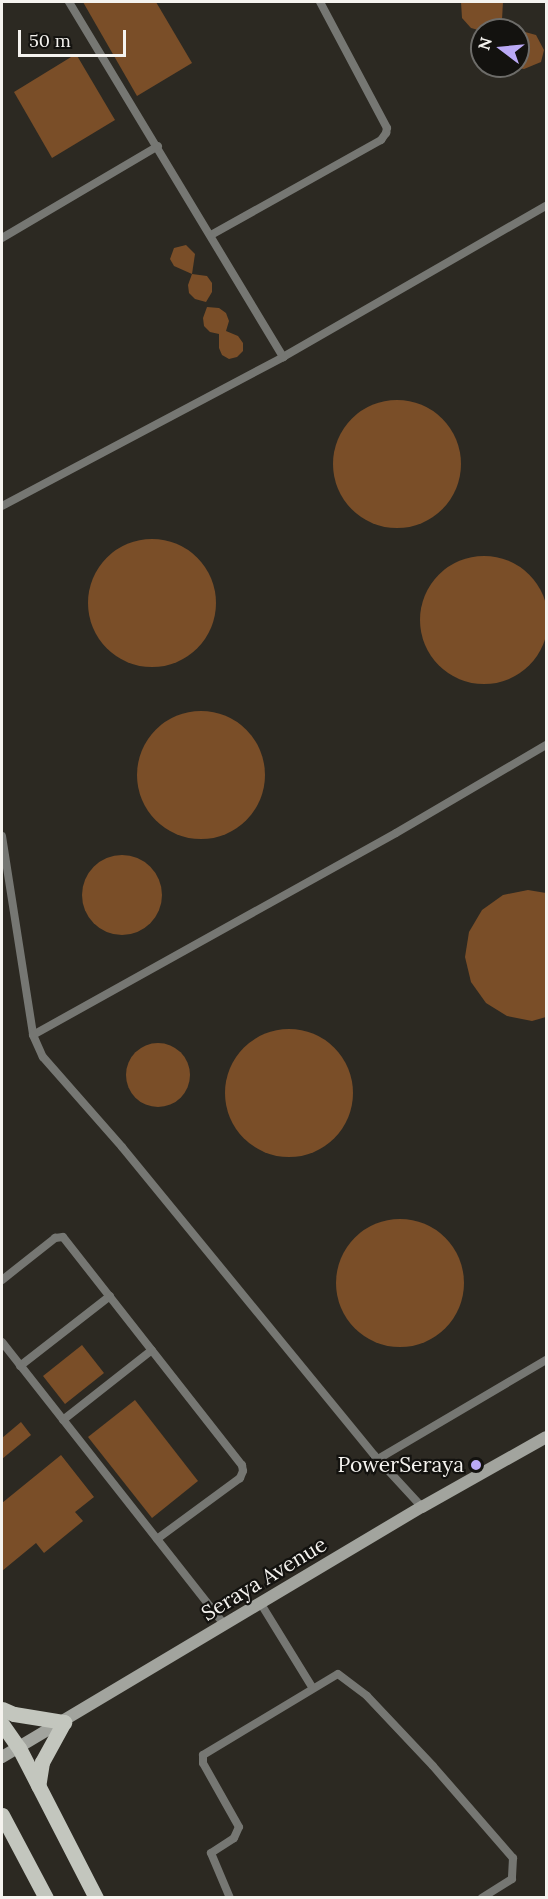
<!DOCTYPE html>
<html>
<head>
<meta charset="utf-8">
<style>
  body { margin:0 }
  #map { position:relative; width:548px; height:1899px; overflow:hidden; background:#2c2922; font-family:Lora,serif }
  div>[style] { position:absolute }
  .building>* { inset:0; background:#7a4e28 }
  .round { border-radius:50% }
  .lane>* { height:8px; margin:-4px; padding:0 4px; transform-origin:4px; border-radius:4px; background:#767773 }
  .secondary>* { height:12px; margin:-6px; padding:0 6px; transform-origin:6px; border-radius:6px; background:#a2a49e }
  .primary>* { height:15px; margin:-7.5px; padding:0 7.5px; transform-origin:7.5px; border-radius:7.5px; background:#c3c6be }
  .dots>* { width:16px; height:16px; translate:-50% -50%; box-sizing:border-box; border:3px solid #13120f; border-radius:50% }
  span { translate:-50% -50%; white-space:nowrap; text-align:center; line-height:1.15; -webkit-text-stroke:4.5px #13120f; paint-order:stroke }
  .poi-label { font-size:21px; color:#f5f3ef }
  .right { translate:-100% -50%; text-align:right }
  .street-label { font-size:21px; color:#f5f3ef }
  .frame { position:absolute; inset:0; border:3px solid #f5f3ef; pointer-events:none }
  .north { position:absolute; left:470px; top:18px; width:60px; height:60px; box-sizing:border-box; background:#13120f; border:2px solid #6d6c69; border-radius:50%; rotate:286deg; font-size:16px; font-weight:700; line-height:24px; text-align:center; color:#f5f3ef }
  .north::after { content:''; display:block; margin:auto; width:21px; height:27px; background:#bbaaf6; clip-path:polygon(50% 0,100% 100%,50% 72%,0 100%) }
  .scale { position:absolute; left:18px; top:30px; width:108px; height:27px; box-sizing:border-box; border:3px solid #f5f3ef; border-top:0; padding-left:8px; font-size:18px; line-height:21px; white-space:nowrap; color:#f5f3ef; -webkit-text-stroke:4px #13120f; paint-order:stroke }
</style>
</head>
<body>
<div id="map">
  <div class="building">
    <i style="clip-path:polygon(83px 2px,156px 2px,192px 63px,137px 96px)"></i>
    <i style="clip-path:polygon(461px 2px,503px 2px,502px 19px,492px 29px,482px 31px,471px 28px,462px 18px)"></i>
    <i style="clip-path:polygon(525px 32px,536px 35px,544px 50px,541px 62px,524px 69px,518px 68px,518px 33px)"></i>
    <i style="clip-path:polygon(76px 54px,115px 120px,52px 158px,14px 92px)"></i>
    <i style="clip-path:polygon(186px 245px,195px 254px,192px 274px,174px 266px,170px 259px,174px 248px)"></i>
    <i style="clip-path:polygon(192px 274px,207px 276px,212px 283px,212px 292px,206px 302px,195px 299px,189px 293px,188px 285px)"></i>
    <i style="clip-path:polygon(207px 307px,219px 308px,226px 313px,229px 321px,226px 331px,238px 336px,243px 343px,243px 351px,237px 357px,229px 359px,222px 355px,219px 348px,219px 334px,210px 332px,204px 326px,203px 318px)"></i>
    <i class="round" style="left:333px;top:400px;width:128px;height:128px"></i>
    <i class="round" style="left:88px;top:539px;width:128px;height:128px"></i>
    <i class="round" style="left:420px;top:556px;width:128px;height:128px"></i>
    <i class="round" style="left:137px;top:711px;width:128px;height:128px"></i>
    <i class="round" style="left:82px;top:855px;width:80px;height:80px"></i>
    <i style="clip-path:polygon(528px 890px,546px 893px,546px 1017px,532px 1021px,507px 1016px,486px 1003px,471px 982px,465px 957px,469px 932px,482px 910px,503px 895px)"></i>
    <i class="round" style="left:225px;top:1029px;width:128px;height:128px"></i>
    <i class="round" style="left:126px;top:1043px;width:64px;height:64px"></i>
    <i class="round" style="left:336px;top:1219px;width:128px;height:128px"></i>
    <i style="clip-path:polygon(82px 1345px,104px 1373px,65px 1404px,43px 1376px)"></i>
    <i style="clip-path:polygon(135px 1400px,198px 1481px,152px 1518px,88px 1437px)"></i>
    <i style="clip-path:polygon(21px 1422px,31px 1435px,2px 1459px,2px 1438px)"></i>
    <i style="clip-path:polygon(61px 1455px,94px 1497px,75px 1512px,83px 1521px,44px 1553px,36px 1543px,2px 1571px,2px 1503px)"></i>
  </div>
  <div class="lane">
    <i style="left:69px;top:2px;width:415px;rotate:58.9deg"></i>
    <i style="left:211px;top:235px;width:195px;rotate:-29.2deg"></i>
    <i style="left:381px;top:140px;width:9px;rotate:-54deg"></i>
    <i style="left:386px;top:133px;width:5px;rotate:-79deg"></i>
    <i style="left:387px;top:128px;width:143px;rotate:-118deg"></i>
    <i style="left:2px;top:238px;width:181px;rotate:-30.5deg"></i>
    <i style="left:2px;top:506px;width:318px;rotate:-27.9deg"></i>
    <i style="left:283px;top:357px;width:303px;rotate:-29.9deg"></i>
    <i style="left:2px;top:836px;width:201px;rotate:81.1deg"></i>
    <i style="left:33px;top:1035px;width:24px;rotate:66deg"></i>
    <i style="left:43px;top:1057px;width:120px;rotate:48.7deg"></i>
    <i style="left:122px;top:1147px;width:398px;rotate:50.7deg"></i>
    <i style="left:374px;top:1455px;width:71px;rotate:47.3deg"></i>
    <i style="left:33px;top:1035px;width:415px;rotate:-29.1deg"></i>
    <i style="left:396px;top:833px;width:174px;rotate:-30.4deg"></i>
    <i style="left:2px;top:1280px;width:68px;rotate:-38.4deg"></i>
    <i style="left:55px;top:1238px;width:8px;rotate:-7deg"></i>
    <i style="left:63px;top:1237px;width:290px;rotate:51.9deg"></i>
    <i style="left:242px;top:1465px;width:6px;rotate:81deg"></i>
    <i style="left:243px;top:1471px;width:8px;rotate:113deg"></i>
    <i style="left:240px;top:1478px;width:103px;rotate:143.7deg"></i>
    <i style="left:2px;top:1342px;width:360px;rotate:51.8deg"></i>
    <i style="left:20px;top:1366px;width:114px;rotate:-37.9deg"></i>
    <i style="left:63px;top:1420px;width:113px;rotate:-38.2deg"></i>
    <i style="left:378px;top:1459px;width:195px;rotate:-30.5deg"></i>
    <i style="left:261px;top:1604px;width:97px;rotate:58.4deg"></i>
    <i style="left:230px;top:1898px;width:49px;rotate:-112.9deg"></i>
    <i style="left:211px;top:1853px;width:27px;rotate:-33deg"></i>
    <i style="left:234px;top:1838px;width:12px;rotate:-66deg"></i>
    <i style="left:239px;top:1827px;width:73px;rotate:-119.4deg"></i>
    <i style="left:203px;top:1763px;width:8px;rotate:-90deg"></i>
    <i style="left:203px;top:1755px;width:157px;rotate:-31deg"></i>
    <i style="left:338px;top:1674px;width:36px;rotate:37deg"></i>
    <i style="left:367px;top:1696px;width:96px;rotate:46.7deg"></i>
    <i style="left:433px;top:1766px;width:122px;rotate:49deg"></i>
    <i style="left:513px;top:1858px;width:21px;rotate:93deg"></i>
    <i style="left:512px;top:1879px;width:36px;rotate:148deg"></i>
  </div>
  <div class="secondary">
    <i style="left:2px;top:1757px;width:489px;rotate:-30.8deg"></i>
    <i style="left:422px;top:1507px;width:142px;rotate:-29.4deg"></i>
  </div>
  <div class="primary">
    <i style="left:2px;top:1709px;width:13px;rotate:23deg"></i>
    <i style="left:14px;top:1714px;width:51px;rotate:9.1deg"></i>
    <i style="left:64px;top:1722px;width:46px;rotate:118.8deg"></i>
    <i style="left:42px;top:1762px;width:24px;rotate:99deg"></i>
    <i style="left:2px;top:1724px;width:29px;rotate:55deg"></i>
    <i style="left:19px;top:1748px;width:169px;rotate:62.8deg"></i>
    <i style="left:2px;top:1815px;width:94px;rotate:62.1deg"></i>
  </div>
  <div class="dots">
    <i style="left:476px;top:1465px;background:#bbaaf6"></i>
  </div>
  <div class="poi-label">
    <span class="right" style="left:464px;top:1465px">PowerSeraya</span>
  </div>
  <div class="street-label">
    <span style="left:264px;top:1579px;rotate:-31deg">Seraya Avenue</span>
  </div>
  <div class="frame"></div>
  <div class="north">N</div>
  <div class="scale">50 m</div>
</div>
</body>
</html>
